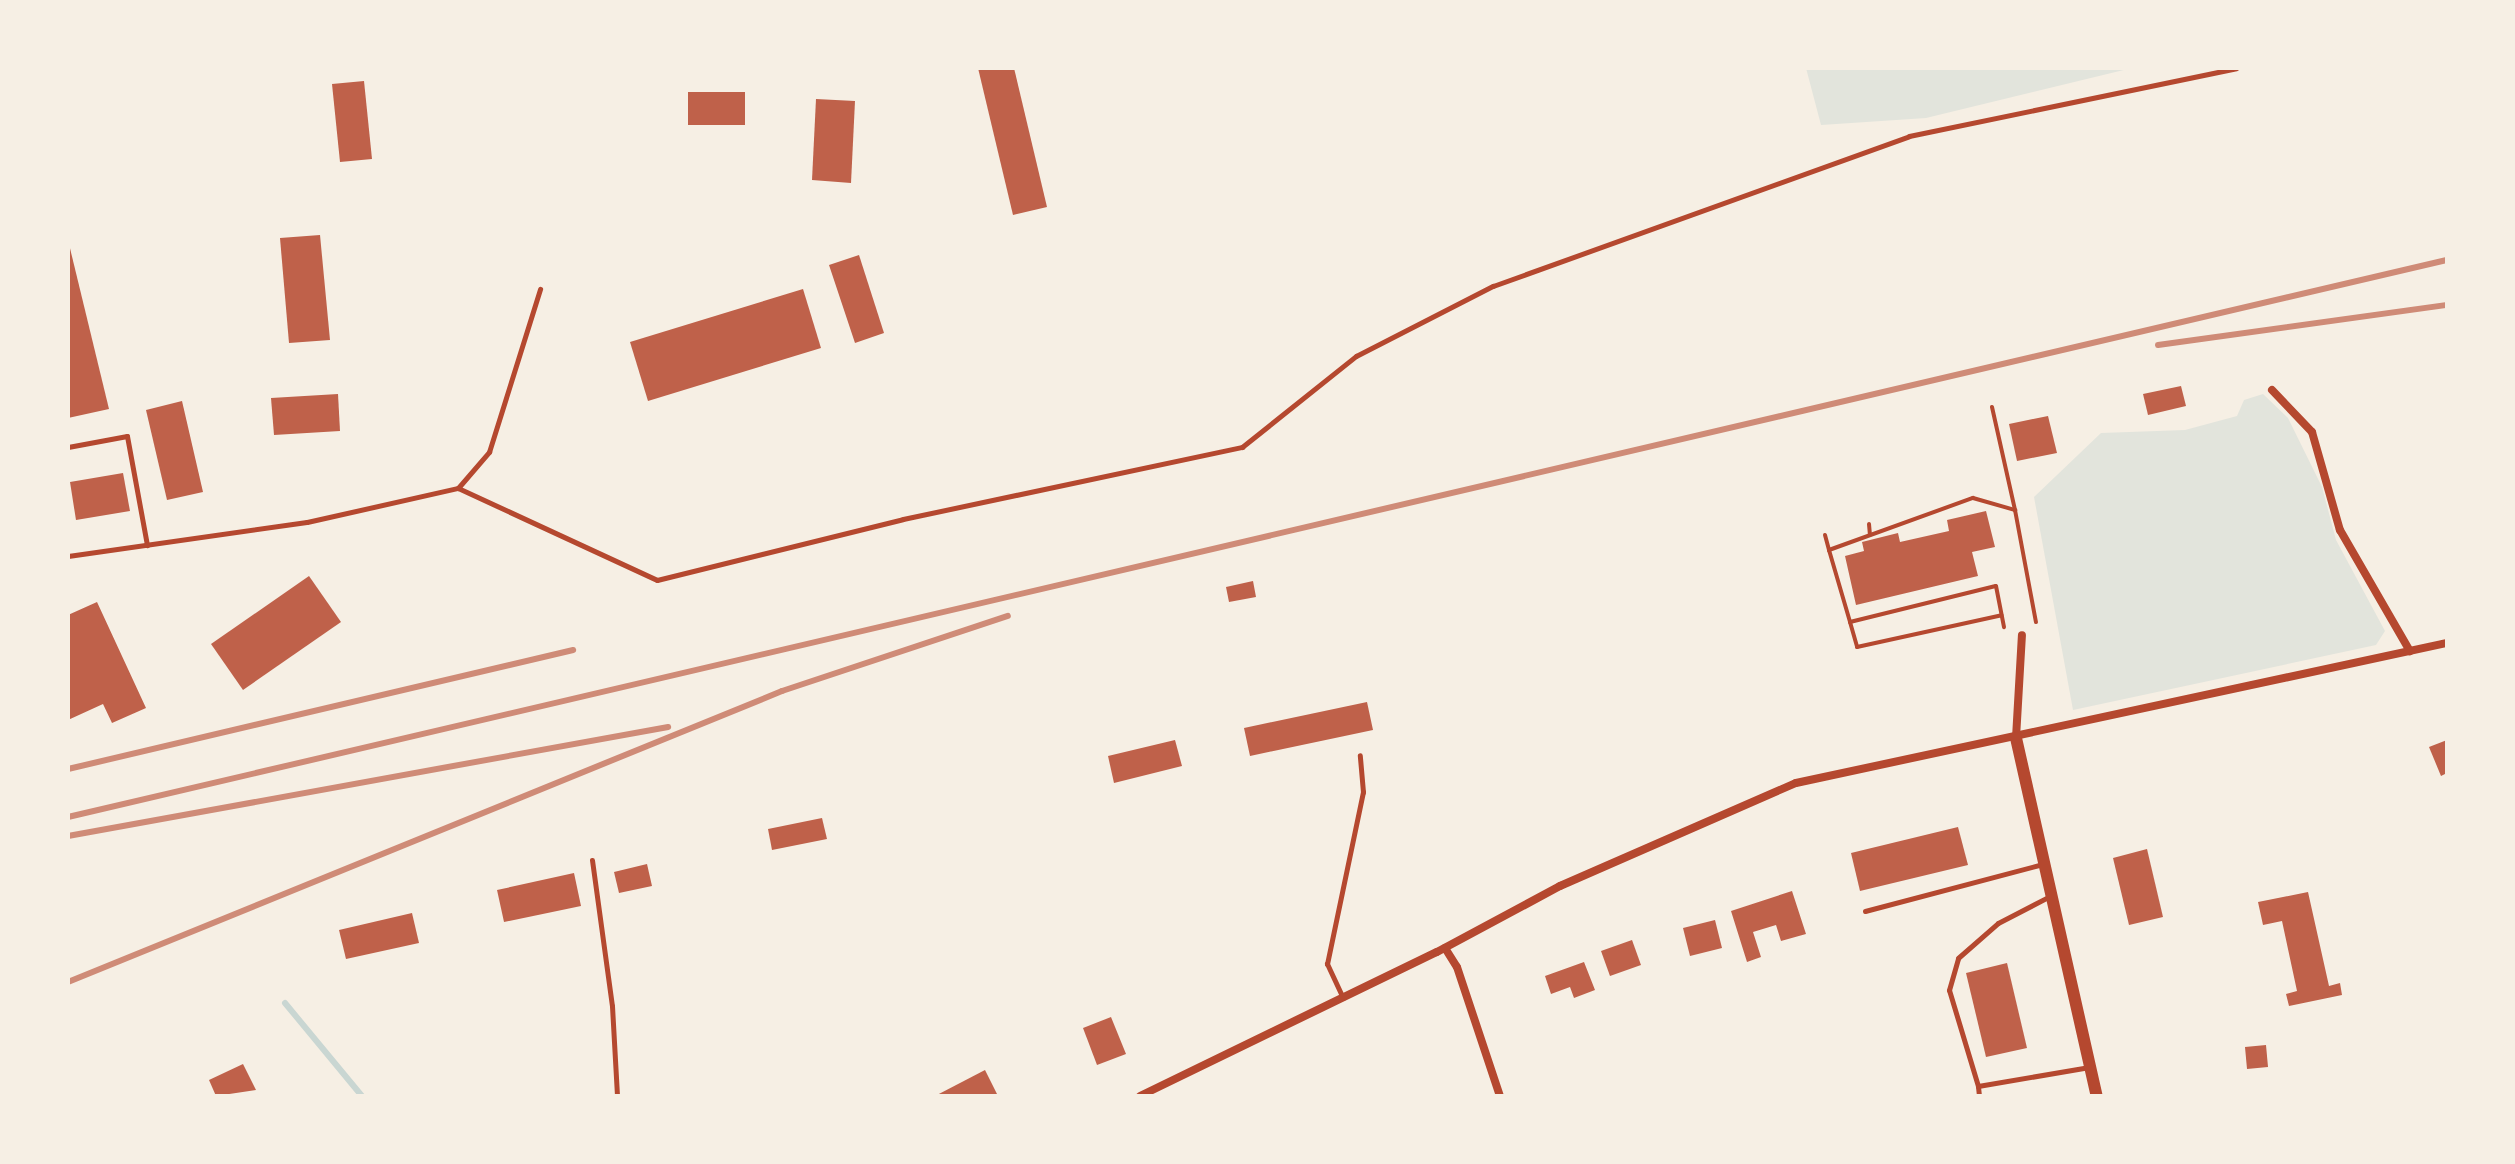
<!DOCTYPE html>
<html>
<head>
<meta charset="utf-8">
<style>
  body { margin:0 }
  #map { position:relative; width:2515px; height:1164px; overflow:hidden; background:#f6efe4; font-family:"Noto Serif",serif }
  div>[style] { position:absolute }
  .green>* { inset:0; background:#e2e4dc }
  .stream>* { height:6px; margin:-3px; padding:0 3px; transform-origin:3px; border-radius:3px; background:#c9d6d2 }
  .building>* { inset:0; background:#bf614a }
  .path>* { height:4px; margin:-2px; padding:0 2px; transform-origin:2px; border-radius:2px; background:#b5482f }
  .service>* { height:5px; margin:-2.5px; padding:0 2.5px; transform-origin:2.5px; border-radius:2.5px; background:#b5482f }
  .minor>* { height:8px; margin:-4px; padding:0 4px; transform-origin:4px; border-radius:4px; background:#b5482f }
  .tertiary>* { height:12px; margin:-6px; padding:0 6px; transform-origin:6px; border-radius:6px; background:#b5482f }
  .rail>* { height:6px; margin:-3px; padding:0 3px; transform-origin:3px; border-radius:3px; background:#cf8b77 }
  span { translate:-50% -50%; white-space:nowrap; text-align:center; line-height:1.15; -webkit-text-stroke:6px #f6efe4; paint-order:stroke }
  .frame { position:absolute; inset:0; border:70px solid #f6efe4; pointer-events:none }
</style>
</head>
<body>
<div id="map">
  <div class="green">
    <i style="clip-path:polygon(1806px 68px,2132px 68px,1926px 118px,1821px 125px)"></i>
    <i style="clip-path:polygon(2263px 394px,2288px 418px,2322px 487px,2336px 540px,2385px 631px,2376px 645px,2073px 710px,2034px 497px,2101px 433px,2185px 430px,2237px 416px,2244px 400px)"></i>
  </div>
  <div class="stream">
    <i style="left:285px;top:1003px;width:121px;rotate:50.4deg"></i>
  </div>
  <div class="building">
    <i style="clip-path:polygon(978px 68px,1014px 68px,1047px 207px,1013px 215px)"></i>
    <i style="clip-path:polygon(364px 81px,372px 159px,340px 162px,332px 84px)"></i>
    <i style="clip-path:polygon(688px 92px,745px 92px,745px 125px,688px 125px)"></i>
    <i style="clip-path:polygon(816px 99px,855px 101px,851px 183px,812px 180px)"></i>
    <i style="clip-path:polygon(320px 235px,330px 340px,289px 343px,280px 238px)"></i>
    <i style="clip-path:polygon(68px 240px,109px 409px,68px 418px)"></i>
    <i style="clip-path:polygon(859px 255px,884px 333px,855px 343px,829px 265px)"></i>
    <i style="clip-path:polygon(803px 289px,821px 348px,648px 401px,630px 342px)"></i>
    <i style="clip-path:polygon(2181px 386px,2186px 406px,2148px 415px,2143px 394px)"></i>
    <i style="clip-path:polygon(338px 394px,340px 431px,274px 435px,271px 398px)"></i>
    <i style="clip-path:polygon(182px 401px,203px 492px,167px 500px,146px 410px)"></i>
    <i style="clip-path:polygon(2048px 416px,2057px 453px,2017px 461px,2009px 424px)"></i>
    <i style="clip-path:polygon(123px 473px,130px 511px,76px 520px,70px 482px)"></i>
    <i style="clip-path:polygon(1986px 511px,1995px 547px,1972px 552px,1978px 576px,1856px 605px,1845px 556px,1864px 551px,1862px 542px,1898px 533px,1900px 542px,1949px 531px,1947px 520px)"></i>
    <i style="clip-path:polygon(309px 576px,341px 622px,243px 690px,211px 644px)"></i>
    <i style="clip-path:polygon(1253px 581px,1256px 597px,1229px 602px,1226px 587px)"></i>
    <i style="clip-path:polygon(97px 602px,146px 708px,112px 723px,103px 704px,68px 720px,68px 615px)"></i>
    <i style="clip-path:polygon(1367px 702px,1373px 730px,1250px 756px,1244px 728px)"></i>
    <i style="clip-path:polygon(1175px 740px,1182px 766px,1114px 783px,1108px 756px)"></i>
    <i style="clip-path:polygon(2447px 740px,2447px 773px,2441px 776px,2429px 747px)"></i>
    <i style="clip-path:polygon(822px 818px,827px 839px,772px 850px,768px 829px)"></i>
    <i style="clip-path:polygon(1958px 827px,1968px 865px,1860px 891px,1851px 853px)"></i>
    <i style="clip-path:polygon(2147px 849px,2163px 917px,2129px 925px,2113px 858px)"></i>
    <i style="clip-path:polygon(647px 864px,652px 886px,619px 893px,614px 872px)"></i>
    <i style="clip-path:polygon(574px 873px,581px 906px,504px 922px,497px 890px)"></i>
    <i style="clip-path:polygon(1792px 891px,1806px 934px,1781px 941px,1776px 925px,1753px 932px,1761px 957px,1747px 962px,1731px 911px)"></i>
    <i style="clip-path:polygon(2308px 892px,2329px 986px,2340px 983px,2342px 995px,2289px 1006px,2286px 994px,2297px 991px,2282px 921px,2263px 925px,2258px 902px)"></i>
    <i style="clip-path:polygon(412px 913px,419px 943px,346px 959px,339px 930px)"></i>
    <i style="clip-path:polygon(1715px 920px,1722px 948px,1690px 956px,1683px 928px)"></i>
    <i style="clip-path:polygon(1632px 940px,1641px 965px,1610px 976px,1601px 951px)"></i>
    <i style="clip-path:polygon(1584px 962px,1595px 990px,1574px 998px,1570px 987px,1551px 994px,1545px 976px)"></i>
    <i style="clip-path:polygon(2007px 963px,2027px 1048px,1986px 1057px,1966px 973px)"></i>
    <i style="clip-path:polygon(1111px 1017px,1126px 1054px,1097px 1065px,1083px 1028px)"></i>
    <i style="clip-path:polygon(2266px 1045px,2268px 1067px,2247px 1069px,2245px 1047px)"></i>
    <i style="clip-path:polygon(243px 1064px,256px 1090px,216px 1096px,209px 1080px)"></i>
    <i style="clip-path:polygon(985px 1070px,998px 1096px,935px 1096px)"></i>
  </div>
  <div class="path">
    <i style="left:1992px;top:407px;width:106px;rotate:77.4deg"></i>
    <i style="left:1869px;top:524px;width:11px;rotate:85deg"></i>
    <i style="left:1825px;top:535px;width:16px;rotate:75deg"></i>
    <i style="left:1829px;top:550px;width:153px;rotate:-19.9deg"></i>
    <i style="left:1973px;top:498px;width:44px;rotate:15.9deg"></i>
    <i style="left:2015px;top:510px;width:114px;rotate:79.4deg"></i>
    <i style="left:1829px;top:550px;width:75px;rotate:73.7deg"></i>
    <i style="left:1850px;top:622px;width:150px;rotate:-13.9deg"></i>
    <i style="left:1996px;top:586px;width:42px;rotate:79deg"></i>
    <i style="left:1850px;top:622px;width:26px;rotate:74deg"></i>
    <i style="left:1857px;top:647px;width:148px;rotate:-12.4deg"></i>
  </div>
  <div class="service">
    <i style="left:68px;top:447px;width:60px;rotate:-10.6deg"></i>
    <i style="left:127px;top:436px;width:111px;rotate:79.6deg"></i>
    <i style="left:458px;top:488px;width:219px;rotate:24.8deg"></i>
    <i style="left:657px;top:580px;width:253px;rotate:-13.9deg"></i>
    <i style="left:903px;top:519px;width:347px;rotate:-12deg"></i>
    <i style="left:1242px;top:447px;width:146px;rotate:-38.6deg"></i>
    <i style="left:1356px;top:356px;width:154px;rotate:-27.1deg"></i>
    <i style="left:1493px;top:286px;width:442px;rotate:-19.8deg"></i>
    <i style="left:1909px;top:136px;width:334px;rotate:-11.7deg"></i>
    <i style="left:68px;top:556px;width:241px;rotate:-8.1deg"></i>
    <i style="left:307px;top:522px;width:155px;rotate:-12.7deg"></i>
    <i style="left:458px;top:488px;width:48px;rotate:-49.3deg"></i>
    <i style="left:489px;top:452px;width:171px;rotate:-72.6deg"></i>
    <i style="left:592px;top:860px;width:147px;rotate:82.2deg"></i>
    <i style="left:612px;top:1006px;width:90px;rotate:86.8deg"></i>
    <i style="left:1865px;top:911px;width:184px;rotate:-14.8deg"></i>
    <i style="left:1343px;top:998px;width:38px;rotate:-115deg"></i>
    <i style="left:1327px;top:964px;width:176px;rotate:-78.2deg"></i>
    <i style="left:1363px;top:792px;width:37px;rotate:-95deg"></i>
    <i style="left:1978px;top:1086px;width:100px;rotate:-106.8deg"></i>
    <i style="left:1949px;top:990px;width:33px;rotate:-74deg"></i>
    <i style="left:1958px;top:958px;width:53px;rotate:-41.2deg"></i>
    <i style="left:1998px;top:923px;width:59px;rotate:-27.4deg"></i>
    <i style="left:1979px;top:1096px;width:10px;rotate:-96deg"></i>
    <i style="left:1978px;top:1086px;width:113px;rotate:-9.7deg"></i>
  </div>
  <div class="minor">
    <i style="left:2272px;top:390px;width:58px;rotate:46.4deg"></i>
    <i style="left:2312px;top:432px;width:102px;rotate:74.1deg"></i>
    <i style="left:2340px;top:530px;width:140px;rotate:60deg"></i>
    <i style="left:2016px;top:738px;width:103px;rotate:-86.7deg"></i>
    <i style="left:1445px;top:948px;width:22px;rotate:58deg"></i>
    <i style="left:1457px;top:967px;width:136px;rotate:71.6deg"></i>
    <i style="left:1140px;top:1096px;width:330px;rotate:-25.9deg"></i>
    <i style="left:1437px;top:952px;width:140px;rotate:-28.2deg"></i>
    <i style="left:1560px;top:886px;width:257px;rotate:-23.6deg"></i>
    <i style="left:1796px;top:783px;width:666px;rotate:-12.14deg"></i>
  </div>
  <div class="tertiary">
    <i style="left:2016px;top:738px;width:367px;rotate:77.3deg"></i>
  </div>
  <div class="rail">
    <i style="left:2158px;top:345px;width:292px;rotate:-7.9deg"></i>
    <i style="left:68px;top:769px;width:519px;rotate:-13.26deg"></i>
    <i style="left:68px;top:817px;width:2443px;rotate:-13.18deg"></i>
    <i style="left:68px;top:836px;width:610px;rotate:-10.3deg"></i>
    <i style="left:68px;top:982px;width:771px;rotate:-22.17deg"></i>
    <i style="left:782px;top:691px;width:238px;rotate:-18.4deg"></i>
  </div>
  <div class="frame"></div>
</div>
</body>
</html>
